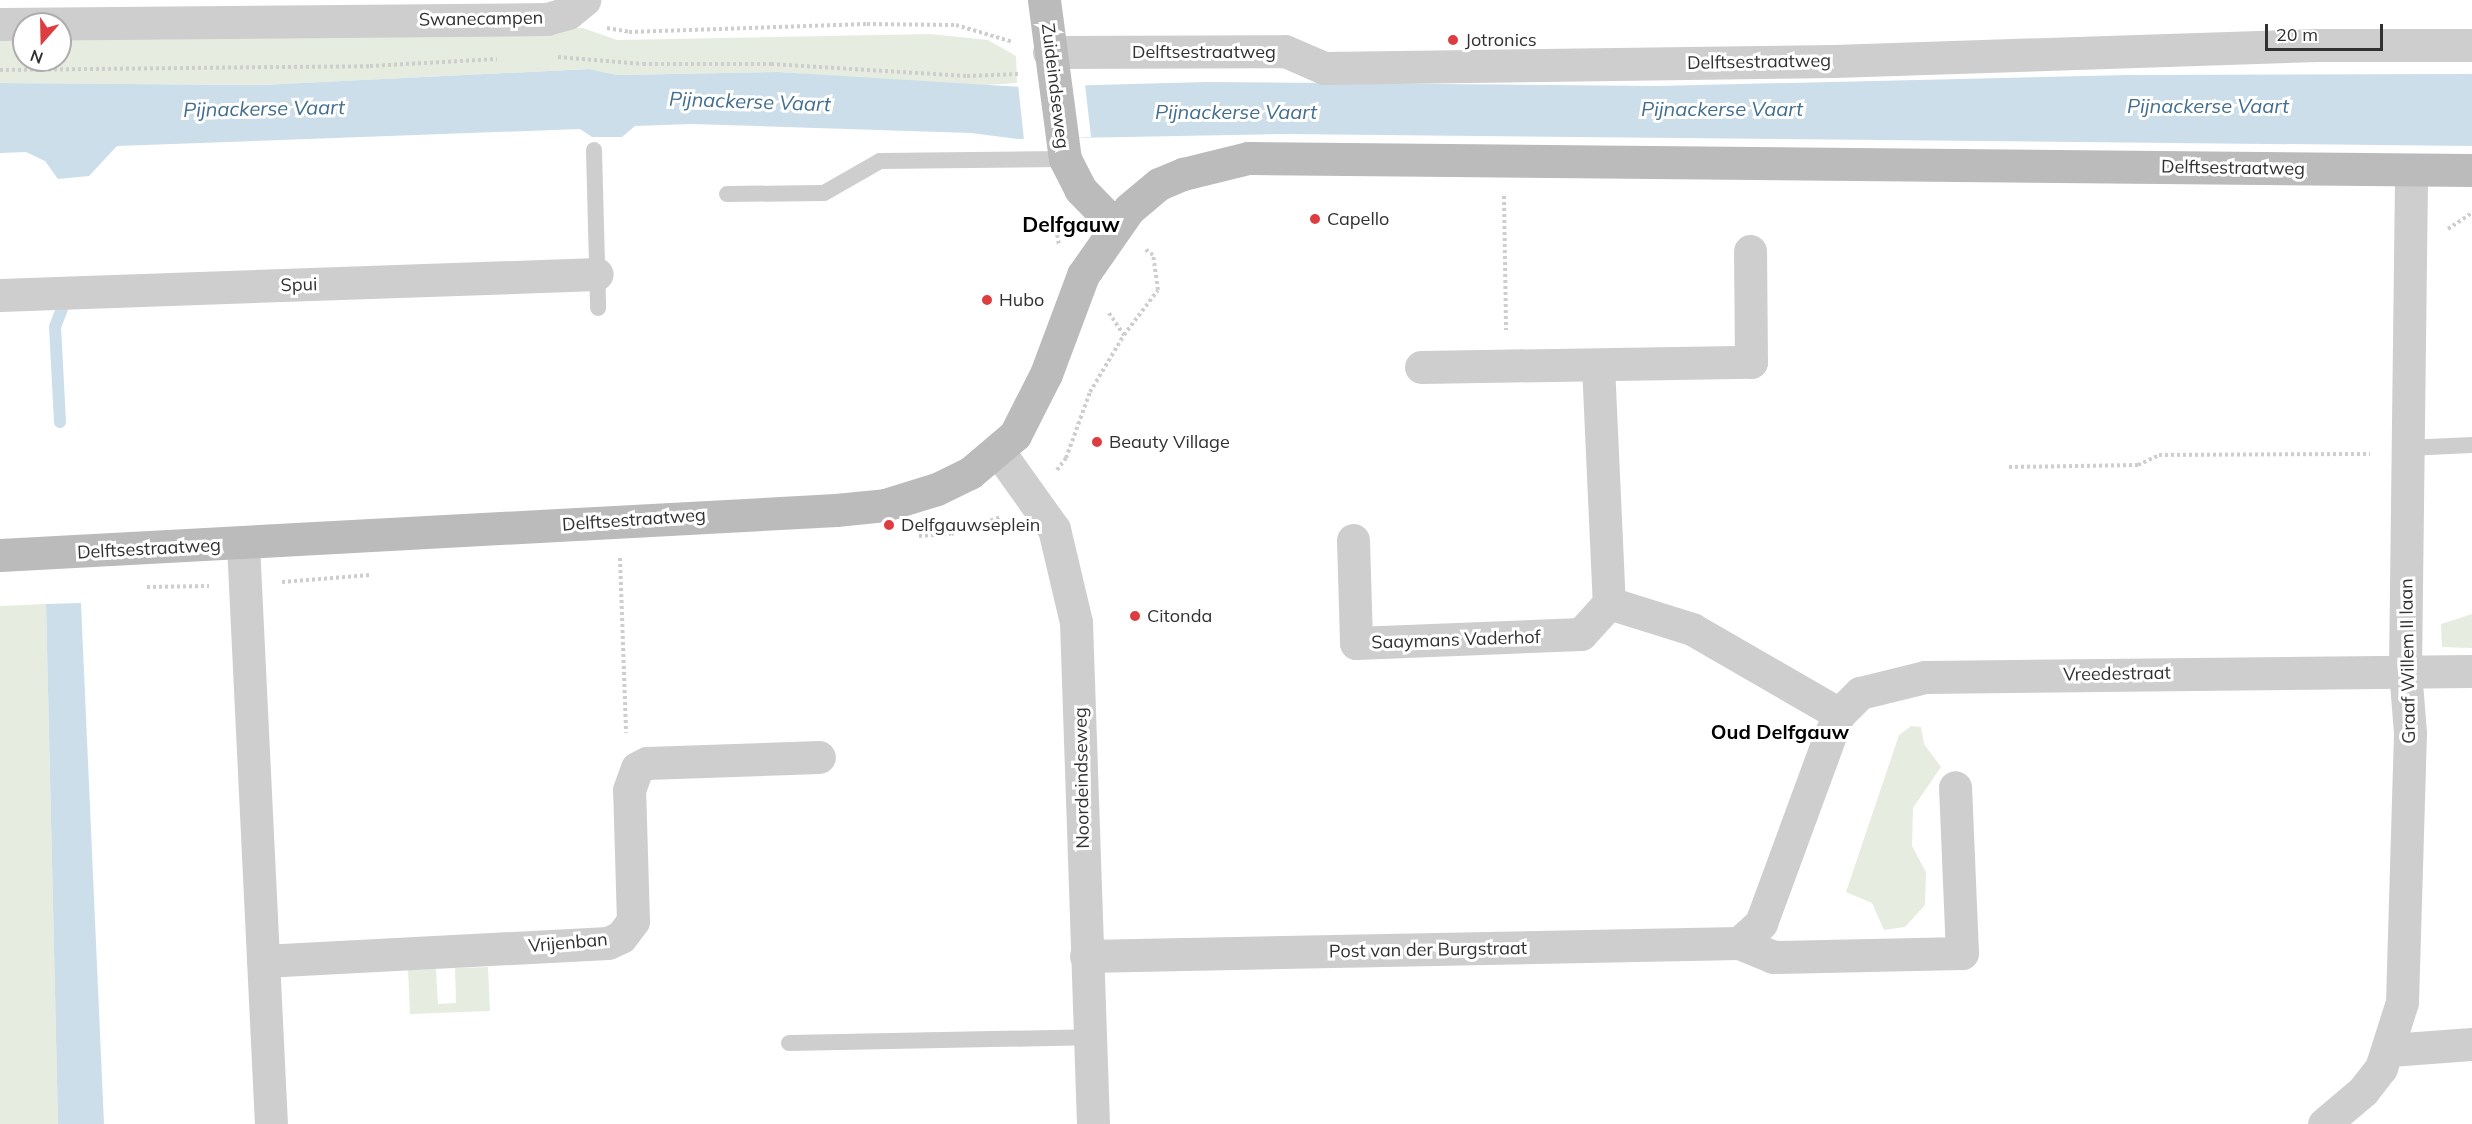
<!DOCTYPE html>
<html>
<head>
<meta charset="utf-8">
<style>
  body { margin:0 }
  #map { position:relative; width:2472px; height:1124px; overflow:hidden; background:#fff; font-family:Mulish,sans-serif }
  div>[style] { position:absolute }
  .green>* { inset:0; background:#e6ede0 }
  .water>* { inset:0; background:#cddeeb }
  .pier>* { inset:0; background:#fff }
  .stream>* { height:12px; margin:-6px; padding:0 6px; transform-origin:6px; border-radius:6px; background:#cddeeb }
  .path>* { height:4px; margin-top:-2px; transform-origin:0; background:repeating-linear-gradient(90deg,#cecece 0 3px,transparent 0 6px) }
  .lane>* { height:16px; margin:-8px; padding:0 8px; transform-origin:8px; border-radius:8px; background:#cecece }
  .street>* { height:33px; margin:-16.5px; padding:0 16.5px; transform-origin:16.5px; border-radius:16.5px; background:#cecece }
  .secondary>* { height:33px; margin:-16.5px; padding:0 16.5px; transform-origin:16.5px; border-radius:16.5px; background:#bbb }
  .dots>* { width:16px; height:16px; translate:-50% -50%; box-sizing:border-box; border:3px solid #fff; border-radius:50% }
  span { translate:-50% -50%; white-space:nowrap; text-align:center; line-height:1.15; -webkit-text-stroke:6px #fff; paint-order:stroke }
  .street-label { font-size:18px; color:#313131 }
  .poi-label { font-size:18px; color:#313131 }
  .left { translate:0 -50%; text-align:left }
  .water-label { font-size:20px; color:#426e90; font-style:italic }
  .neighbourhood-label { font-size:20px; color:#000; font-weight:700 }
  .quarter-label { font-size:21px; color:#000; font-weight:700 }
  .north { position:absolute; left:12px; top:12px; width:60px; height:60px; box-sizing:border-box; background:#fff; border:2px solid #adadad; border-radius:50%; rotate:200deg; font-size:16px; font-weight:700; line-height:24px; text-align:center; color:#313131 }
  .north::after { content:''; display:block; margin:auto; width:21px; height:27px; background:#dd3d41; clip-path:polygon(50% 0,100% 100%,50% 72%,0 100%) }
  .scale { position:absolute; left:2265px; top:24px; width:118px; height:27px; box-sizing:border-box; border:3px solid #313131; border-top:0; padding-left:8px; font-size:18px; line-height:21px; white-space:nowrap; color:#313131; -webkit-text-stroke:4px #fff; paint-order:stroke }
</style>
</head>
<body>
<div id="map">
  <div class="green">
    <i style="clip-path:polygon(583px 28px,617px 40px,930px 34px,988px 40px,1016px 56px,1017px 83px,972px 86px,778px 72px,617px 75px,588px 69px,261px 85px,0 83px,0 38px,24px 38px,24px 60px,60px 60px,60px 37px)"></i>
    <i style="clip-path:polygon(46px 604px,58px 1124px,0 1124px,0 606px)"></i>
    <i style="clip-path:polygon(2472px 614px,2472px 648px,2442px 647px,2441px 624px)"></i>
    <i style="clip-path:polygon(1911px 726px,1921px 727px,1924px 744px,1941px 767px,1913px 808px,1912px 846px,1926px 872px,1925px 905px,1905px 927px,1884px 930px,1872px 903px,1846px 892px,1899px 735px)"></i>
    <i style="clip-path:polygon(488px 967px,490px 1011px,410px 1014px,408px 970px,436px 969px,438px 1004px,456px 1003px,455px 968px)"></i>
  </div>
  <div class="water">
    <i style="clip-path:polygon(589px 69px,617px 75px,778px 72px,1021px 87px,1206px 82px,1657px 86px,2127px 75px,2472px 74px,2472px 146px,1285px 134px,1018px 139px,971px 133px,692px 124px,635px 126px,622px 137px,592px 137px,580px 129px,117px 146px,89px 176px,58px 179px,45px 161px,26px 152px,0 153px,0 83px,261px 85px)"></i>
    <i style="clip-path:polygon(81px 603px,104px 1124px,58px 1124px,46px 604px)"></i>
  </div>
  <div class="pier">
    <i style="clip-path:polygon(1018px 84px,1085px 84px,1091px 137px,1024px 140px)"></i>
  </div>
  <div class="stream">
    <i style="left:60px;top:422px;width:95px;rotate:-93deg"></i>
    <i style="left:55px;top:327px;width:33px;rotate:-69deg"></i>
  </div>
  <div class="path">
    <i style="left:607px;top:28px;width:22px;rotate:10deg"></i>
    <i style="left:629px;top:32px;width:238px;rotate:-1.9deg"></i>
    <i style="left:867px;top:24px;width:89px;rotate:0.6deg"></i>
    <i style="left:956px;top:25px;width:59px;rotate:16.6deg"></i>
    <i style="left:558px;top:57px;width:85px;rotate:4.7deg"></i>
    <i style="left:643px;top:64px;width:128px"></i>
    <i style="left:771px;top:64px;width:196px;rotate:3.5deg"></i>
    <i style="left:967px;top:76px;width:51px;rotate:-2.2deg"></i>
    <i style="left:0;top:70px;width:370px;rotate:-0.6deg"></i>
    <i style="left:370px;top:66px;width:127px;rotate:-3.2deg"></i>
    <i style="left:1504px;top:196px;width:134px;rotate:89.1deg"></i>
    <i style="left:1054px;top:217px;width:27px;rotate:80deg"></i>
    <i style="left:2448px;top:229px;width:29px;rotate:-34deg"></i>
    <i style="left:1109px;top:313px;width:27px;rotate:56deg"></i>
    <i style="left:2009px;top:467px;width:129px;rotate:-0.9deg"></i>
    <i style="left:2138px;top:465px;width:23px;rotate:-25deg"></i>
    <i style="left:2159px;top:455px;width:211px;rotate:-0.3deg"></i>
    <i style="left:1057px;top:470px;width:15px;rotate:-53deg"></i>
    <i style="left:1066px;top:458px;width:70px;rotate:-70deg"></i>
    <i style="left:1090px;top:392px;width:66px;rotate:-59.2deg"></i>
    <i style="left:1124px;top:335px;width:56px;rotate:-52.9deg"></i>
    <i style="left:1158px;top:290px;width:35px;rotate:-98deg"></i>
    <i style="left:1153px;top:255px;width:9px;rotate:-144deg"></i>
    <i style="left:919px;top:536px;width:32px;rotate:-4deg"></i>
    <i style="left:951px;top:534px;width:53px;rotate:-18.8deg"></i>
    <i style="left:620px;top:558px;width:175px;rotate:88deg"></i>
    <i style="left:282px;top:582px;width:88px;rotate:-4.5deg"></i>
    <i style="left:147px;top:587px;width:62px;rotate:-0.9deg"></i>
  </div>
  <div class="lane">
    <i style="left:594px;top:150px;width:158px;rotate:88.5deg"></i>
    <i style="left:727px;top:194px;width:97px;rotate:-0.6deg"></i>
    <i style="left:824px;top:193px;width:64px;rotate:-29.7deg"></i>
    <i style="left:880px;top:161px;width:185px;rotate:-0.6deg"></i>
    <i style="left:2407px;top:448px;width:65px;rotate:-2.6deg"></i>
    <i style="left:789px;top:1043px;width:300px;rotate:-1.1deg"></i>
  </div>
  <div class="street">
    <i style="left:0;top:24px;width:547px;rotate:-0.52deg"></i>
    <i style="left:547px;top:19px;width:22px;rotate:-16deg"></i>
    <i style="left:568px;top:13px;width:21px;rotate:-39deg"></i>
    <i style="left:1049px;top:52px;width:236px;rotate:-0.2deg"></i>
    <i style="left:1285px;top:51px;width:43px;rotate:23.6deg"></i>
    <i style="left:1324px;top:68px;width:510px;rotate:-0.79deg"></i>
    <i style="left:1834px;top:61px;width:484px;rotate:-1.9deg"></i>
    <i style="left:2318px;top:45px;width:154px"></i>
    <i style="left:0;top:295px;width:597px;rotate:-2.01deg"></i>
    <i style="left:1598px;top:365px;width:238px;rotate:87.4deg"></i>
    <i style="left:1421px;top:367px;width:330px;rotate:-0.9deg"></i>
    <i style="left:1751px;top:362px;width:111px;rotate:-90.5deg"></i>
    <i style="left:999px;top:452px;width:95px;rotate:54.5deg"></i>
    <i style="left:1054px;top:529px;width:96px;rotate:76.7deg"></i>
    <i style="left:1076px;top:622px;width:502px;rotate:88.06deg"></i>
    <i style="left:1353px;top:540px;width:103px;rotate:88.3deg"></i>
    <i style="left:1356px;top:643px;width:225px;rotate:-2.3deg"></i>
    <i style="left:1581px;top:634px;width:42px;rotate:-47.9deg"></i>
    <i style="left:1609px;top:603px;width:87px;rotate:17.4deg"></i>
    <i style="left:1692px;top:629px;width:170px;rotate:30deg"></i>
    <i style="left:243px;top:544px;width:581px;rotate:87.24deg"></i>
    <i style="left:1739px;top:943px;width:37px;rotate:22deg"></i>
    <i style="left:1773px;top:957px;width:189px;rotate:-1.2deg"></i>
    <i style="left:1962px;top:953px;width:166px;rotate:-92.4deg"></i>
    <i style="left:1086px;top:956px;width:653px;rotate:-1.14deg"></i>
    <i style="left:1739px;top:943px;width:30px;rotate:-42deg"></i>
    <i style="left:1761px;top:923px;width:202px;rotate:-69.8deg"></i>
    <i style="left:1831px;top:733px;width:21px;rotate:-67deg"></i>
    <i style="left:1839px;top:714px;width:30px;rotate:-45deg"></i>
    <i style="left:1860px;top:693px;width:67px;rotate:-13.8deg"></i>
    <i style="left:1925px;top:677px;width:547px;rotate:-0.63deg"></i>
    <i style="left:263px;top:961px;width:345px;rotate:-3deg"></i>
    <i style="left:608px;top:943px;width:14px;rotate:-25deg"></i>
    <i style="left:621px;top:937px;width:20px;rotate:-53deg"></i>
    <i style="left:633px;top:921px;width:131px;rotate:-91.7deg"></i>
    <i style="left:629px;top:790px;width:23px;rotate:-70deg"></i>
    <i style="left:637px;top:768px;width:11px;rotate:-27deg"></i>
    <i style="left:647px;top:763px;width:172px;rotate:-2deg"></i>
    <i style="left:2390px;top:1050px;width:82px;rotate:-4.2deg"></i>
    <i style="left:2324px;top:1124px;width:51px;rotate:-40.2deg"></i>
    <i style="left:2363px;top:1091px;width:29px;rotate:-52deg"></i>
    <i style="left:2381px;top:1068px;width:69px;rotate:-72.3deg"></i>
    <i style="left:2402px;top:1002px;width:269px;rotate:-88.3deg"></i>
    <i style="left:2410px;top:733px;width:63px;rotate:-94.5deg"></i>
    <i style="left:2405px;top:670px;width:499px;rotate:-89.3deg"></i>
  </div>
  <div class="secondary">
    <i style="left:1044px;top:0;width:160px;rotate:82.5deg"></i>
    <i style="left:1065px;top:159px;width:34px;rotate:63deg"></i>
    <i style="left:1080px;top:189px;width:52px;rotate:45.8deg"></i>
    <i style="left:0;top:555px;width:837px;rotate:-3.08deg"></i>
    <i style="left:836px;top:510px;width:49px;rotate:-5.8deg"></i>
    <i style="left:885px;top:505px;width:54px;rotate:-17.1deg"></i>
    <i style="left:937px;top:489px;width:37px;rotate:-26deg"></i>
    <i style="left:970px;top:473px;width:59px;rotate:-40.2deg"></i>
    <i style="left:1015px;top:435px;width:68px;rotate:-63.1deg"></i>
    <i style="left:1046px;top:374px;width:106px;rotate:-69.5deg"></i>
    <i style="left:1083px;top:275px;width:80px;rotate:-55.1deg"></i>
    <i style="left:1129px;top:209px;width:39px;rotate:-40deg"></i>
    <i style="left:1159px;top:184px;width:26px;rotate:-23deg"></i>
    <i style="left:1183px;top:174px;width:67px;rotate:-13.8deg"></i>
    <i style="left:1248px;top:158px;width:1224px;rotate:0.56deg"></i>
  </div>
  <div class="dots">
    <i style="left:1453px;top:40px;background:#dd3d41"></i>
    <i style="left:1315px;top:219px;background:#dd3d41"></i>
    <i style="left:987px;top:300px;background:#dd3d41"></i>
    <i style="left:1097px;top:442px;background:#dd3d41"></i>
    <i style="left:889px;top:525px;background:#dd3d41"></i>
    <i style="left:1135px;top:616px;background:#dd3d41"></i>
  </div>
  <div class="street-label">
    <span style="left:481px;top:19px;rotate:-1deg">Swanecampen</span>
    <span style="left:1204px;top:52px">Delftsestraatweg</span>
    <span style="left:1759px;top:62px;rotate:-1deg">Delftsestraatweg</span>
    <span style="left:1055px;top:86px;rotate:83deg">Zuideindseweg</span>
    <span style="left:2233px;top:168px;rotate:1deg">Delftsestraatweg</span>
    <span style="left:299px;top:285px;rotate:-2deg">Spui</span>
    <span style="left:634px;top:520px;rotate:-4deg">Delftsestraatweg</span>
    <span style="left:149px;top:549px;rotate:-3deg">Delftsestraatweg</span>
    <span style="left:1456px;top:640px;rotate:-2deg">Saaymans Vaderhof</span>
    <span style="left:2408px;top:661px;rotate:-91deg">Graaf Willem II laan</span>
    <span style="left:2117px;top:674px;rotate:-1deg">Vreedestraat</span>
    <span style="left:1082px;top:778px;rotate:-91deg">Noordeindseweg</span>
    <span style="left:568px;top:943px;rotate:-5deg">Vrijenban</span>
    <span style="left:1428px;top:950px;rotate:-1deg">Post van der Burgstraat</span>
  </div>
  <div class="poi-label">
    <span class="left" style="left:1465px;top:40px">Jotronics</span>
    <span class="left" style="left:1327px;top:219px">Capello</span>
    <span class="left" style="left:999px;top:300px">Hubo</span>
    <span class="left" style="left:1109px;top:442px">Beauty Village</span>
    <span class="left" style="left:901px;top:525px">Delfgauwseplein</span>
    <span class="left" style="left:1147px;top:616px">Citonda</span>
  </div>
  <div class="water-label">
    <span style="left:750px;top:101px;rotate:2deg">Pijnackerse Vaart</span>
    <span style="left:2208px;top:105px">Pijnackerse Vaart</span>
    <span style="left:264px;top:108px;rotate:-1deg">Pijnackerse Vaart</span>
    <span style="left:1722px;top:108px">Pijnackerse Vaart</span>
    <span style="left:1236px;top:111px">Pijnackerse Vaart</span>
  </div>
  <div class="neighbourhood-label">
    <span style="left:1780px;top:731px">Oud Delfgauw</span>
  </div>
  <div class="quarter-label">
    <span style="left:1071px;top:224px">Delfgauw</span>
  </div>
  <div class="north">N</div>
  <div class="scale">20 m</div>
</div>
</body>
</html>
